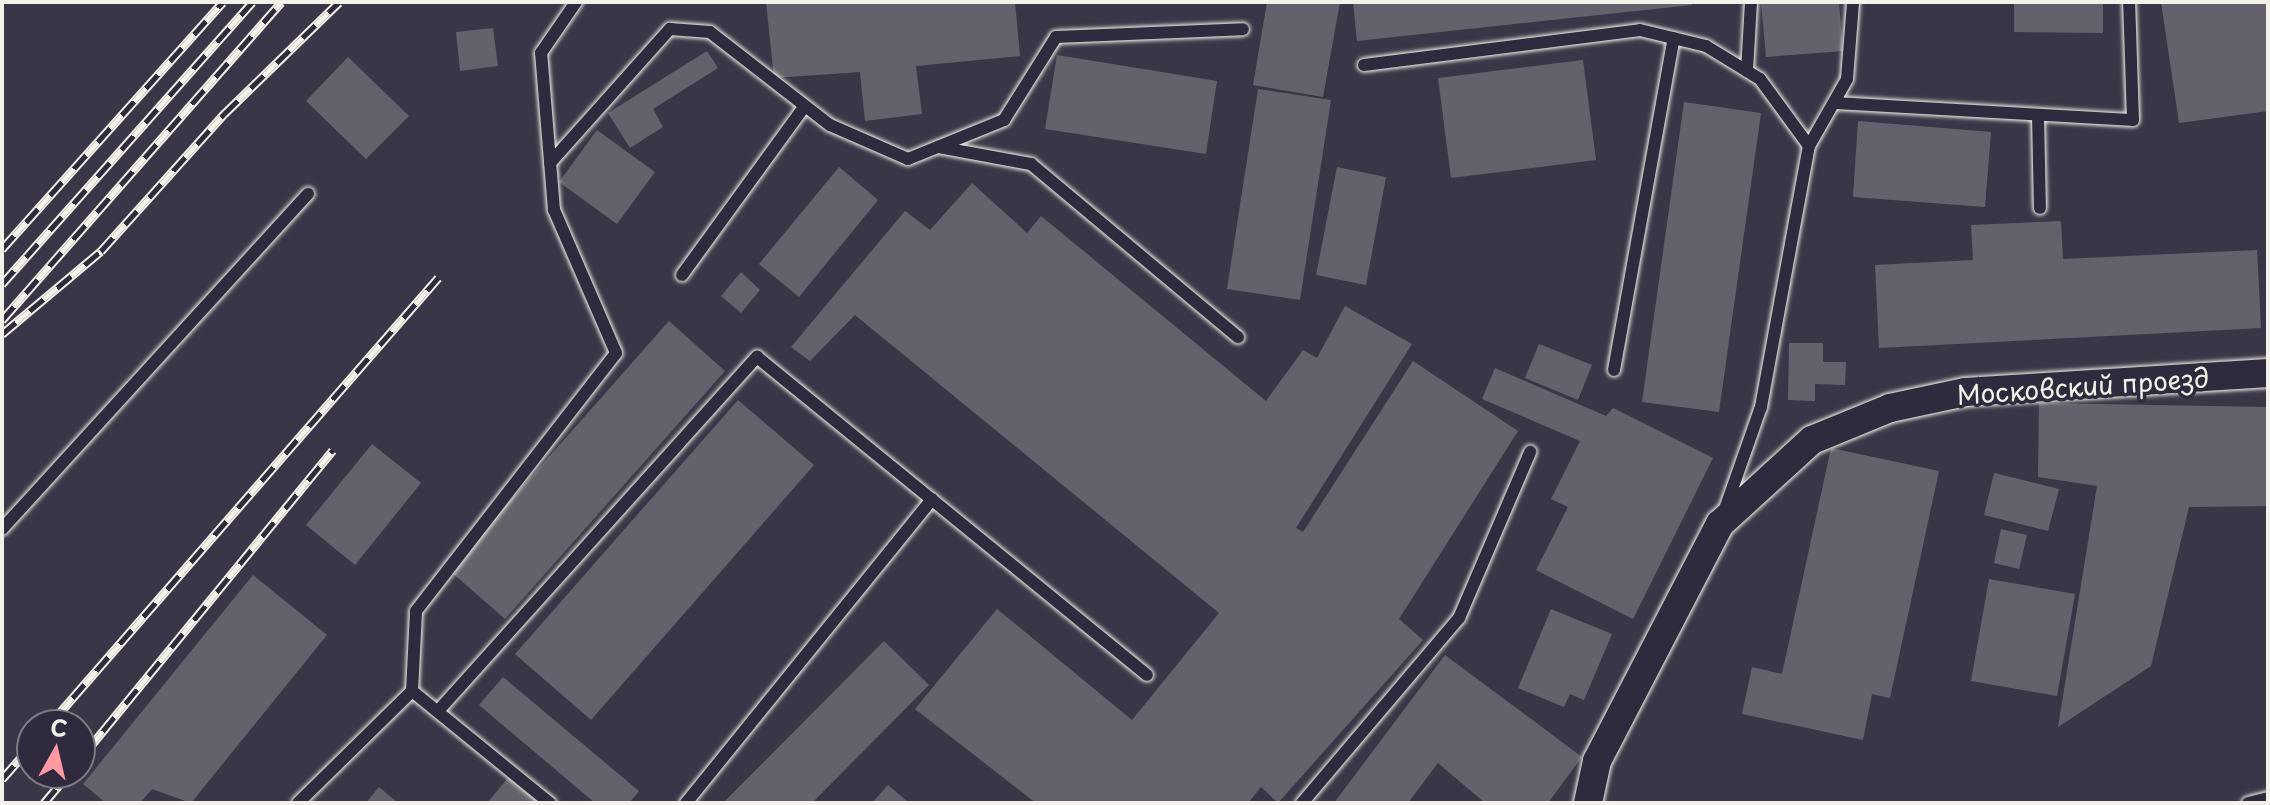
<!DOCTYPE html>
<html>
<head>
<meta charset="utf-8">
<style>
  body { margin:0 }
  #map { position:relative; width:2270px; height:805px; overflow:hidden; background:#3b3647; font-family:"Playpen Sans",sans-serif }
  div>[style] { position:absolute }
  .building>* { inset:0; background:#65616c }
  .roads { filter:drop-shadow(0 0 2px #f4f1e8) drop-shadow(0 0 2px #f4f1e8) }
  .service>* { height:12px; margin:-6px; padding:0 6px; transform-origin:6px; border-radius:6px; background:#2f2a3d }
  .tertiary>* { height:28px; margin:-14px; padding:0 14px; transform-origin:14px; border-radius:14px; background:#2f2a3d }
  .rail>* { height:9px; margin-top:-4.5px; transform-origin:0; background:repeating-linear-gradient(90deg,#2f2a3d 0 18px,#f4f1e8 0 36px); box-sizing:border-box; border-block:2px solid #f4f1e8 }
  span { translate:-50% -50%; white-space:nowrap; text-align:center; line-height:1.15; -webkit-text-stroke:7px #2f2a3d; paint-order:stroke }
  .street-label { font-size:26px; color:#f4f1e8 }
  .frame { position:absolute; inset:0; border:4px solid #f4f1e8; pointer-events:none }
  .north { position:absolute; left:16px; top:709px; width:80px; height:80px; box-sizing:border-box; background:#2f2a3d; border:2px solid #7e7a81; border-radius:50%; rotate:8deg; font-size:22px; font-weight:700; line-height:32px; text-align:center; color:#f4f1e8 }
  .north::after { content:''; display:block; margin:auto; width:28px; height:36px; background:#ff9aa2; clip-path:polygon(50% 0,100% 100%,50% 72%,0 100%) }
</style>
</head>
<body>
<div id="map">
  <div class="building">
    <i style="clip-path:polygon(766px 2px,1015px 2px,1020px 56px,916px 66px,922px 114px,865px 121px,860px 72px,774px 78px)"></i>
    <i style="clip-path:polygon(1267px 2px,1340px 2px,1323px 97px,1253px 85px)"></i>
    <i style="clip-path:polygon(1353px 2px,1692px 2px,1692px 5px,1357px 41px)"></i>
    <i style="clip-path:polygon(1761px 2px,1839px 2px,1843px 51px,1766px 57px)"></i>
    <i style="clip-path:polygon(2014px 2px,2103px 2px,2103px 33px,2014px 32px)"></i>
    <i style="clip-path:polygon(2161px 2px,2268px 2px,2268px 111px,2179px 123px)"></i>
    <i style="clip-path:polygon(493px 28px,498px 66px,460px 71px,456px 32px)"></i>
    <i style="clip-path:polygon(707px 51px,718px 68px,653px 109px,663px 127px,630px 148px,608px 113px)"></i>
    <i style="clip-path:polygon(1057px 55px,1217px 81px,1206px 154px,1045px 129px)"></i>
    <i style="clip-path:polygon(348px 57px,409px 116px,366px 159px,306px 101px)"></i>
    <i style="clip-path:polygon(1583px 60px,1596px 160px,1451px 178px,1438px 78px)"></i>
    <i style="clip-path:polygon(1258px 89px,1331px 100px,1300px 300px,1227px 289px)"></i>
    <i style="clip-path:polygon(1684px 102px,1761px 113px,1719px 412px,1642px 402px)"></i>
    <i style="clip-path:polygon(1858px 121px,1991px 132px,1985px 207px,1853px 197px)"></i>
    <i style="clip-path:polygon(597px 130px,655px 172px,617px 224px,559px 182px)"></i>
    <i style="clip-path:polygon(839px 167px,878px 200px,799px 297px,759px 264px)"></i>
    <i style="clip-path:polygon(1337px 167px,1386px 177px,1366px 285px,1316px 275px)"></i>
    <i style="clip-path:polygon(972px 183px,1027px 233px,1041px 216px,1266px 401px,1303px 350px,1317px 358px,1345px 306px,1412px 344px,1296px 528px,1303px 532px,1413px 361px,1518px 431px,1399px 619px,1423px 640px,1278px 803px,1261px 787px,1248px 803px,1036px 803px,915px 709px,997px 609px,1132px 720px,1219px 613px,855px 315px,810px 361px,791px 347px,905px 211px,930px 230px)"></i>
    <i style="clip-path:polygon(2061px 221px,2063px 259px,2257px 250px,2261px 328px,1879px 348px,1875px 265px,1973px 260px,1971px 225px)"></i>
    <i style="clip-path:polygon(741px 272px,760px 290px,741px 313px,721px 296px)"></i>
    <i style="clip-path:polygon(669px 321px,725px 371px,505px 619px,449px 570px)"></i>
    <i style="clip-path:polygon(1789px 343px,1823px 343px,1823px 362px,1846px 362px,1845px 385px,1815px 384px,1815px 401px,1788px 400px)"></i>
    <i style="clip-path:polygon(1539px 344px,1592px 365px,1578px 400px,1525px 378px)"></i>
    <i style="clip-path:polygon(1495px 368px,1606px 416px,1613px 408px,1713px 458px,1633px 619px,1536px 570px,1568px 507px,1551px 499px,1580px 441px,1482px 399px)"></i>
    <i style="clip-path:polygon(738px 400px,814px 465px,591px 720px,515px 654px)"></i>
    <i style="clip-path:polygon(2039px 403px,2268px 407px,2268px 506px,2189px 507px,2151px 666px,2058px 727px,2097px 486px,2038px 477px)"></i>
    <i style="clip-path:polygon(372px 444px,421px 483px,355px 565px,306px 525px)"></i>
    <i style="clip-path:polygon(1831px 448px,1939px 471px,1890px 698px,1872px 694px,1863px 740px,1742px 714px,1752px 667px,1782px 674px)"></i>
    <i style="clip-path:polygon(1994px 473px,2059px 489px,2048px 531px,1984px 515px)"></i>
    <i style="clip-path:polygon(2001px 529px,2027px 535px,2019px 569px,1994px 563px)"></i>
    <i style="clip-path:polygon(253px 575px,327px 635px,191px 803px,152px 789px,140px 803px,106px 803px,83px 784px)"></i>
    <i style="clip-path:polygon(1989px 579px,2075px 594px,2057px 696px,1971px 681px)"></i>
    <i style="clip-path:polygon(1551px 609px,1612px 634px,1584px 700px,1570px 694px,1564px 707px,1518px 688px)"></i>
    <i style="clip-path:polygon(884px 641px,929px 685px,812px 803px,723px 803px)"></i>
    <i style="clip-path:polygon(1445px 655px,1582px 757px,1548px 803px,1485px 803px,1438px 763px,1408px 803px,1334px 803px)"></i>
    <i style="clip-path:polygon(503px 677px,639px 791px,629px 803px,595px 803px,479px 705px)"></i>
    <i style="clip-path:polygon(512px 773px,548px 803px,487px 803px)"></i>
    <i style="clip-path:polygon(888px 785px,909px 803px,872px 803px)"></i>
    <i style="clip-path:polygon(379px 787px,398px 803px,366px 803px)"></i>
  </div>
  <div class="roads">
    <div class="service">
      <i style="left:1364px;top:65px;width:278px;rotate:-7.2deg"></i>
      <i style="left:1640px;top:30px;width:68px;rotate:13.6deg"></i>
      <i style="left:1706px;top:46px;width:63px;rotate:31.4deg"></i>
      <i style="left:1760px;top:79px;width:83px;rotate:53.8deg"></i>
      <i style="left:1747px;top:71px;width:69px;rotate:-86.7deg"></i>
      <i style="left:1837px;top:103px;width:296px;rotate:3.3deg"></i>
      <i style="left:2133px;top:120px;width:118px;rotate:-91.9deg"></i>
      <i style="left:2038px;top:115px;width:93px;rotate:88.8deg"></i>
      <i style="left:938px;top:147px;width:95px;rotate:10.4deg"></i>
      <i style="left:1031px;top:164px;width:270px;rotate:39.9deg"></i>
      <i style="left:550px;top:163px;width:180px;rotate:-48.2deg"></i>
      <i style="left:670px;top:29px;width:40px;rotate:4.3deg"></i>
      <i style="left:710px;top:32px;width:152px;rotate:37.8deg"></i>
      <i style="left:830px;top:125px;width:85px;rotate:23.6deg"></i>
      <i style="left:908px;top:159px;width:104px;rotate:-22.1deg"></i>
      <i style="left:1004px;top:120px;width:98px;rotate:-57.9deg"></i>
      <i style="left:1056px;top:37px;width:187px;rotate:-2.4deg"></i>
      <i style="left:682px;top:275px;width:208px;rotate:-54deg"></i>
      <i style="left:1614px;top:370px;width:337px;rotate:-79.8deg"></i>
      <i style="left:1725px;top:509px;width:108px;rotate:-70.6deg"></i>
      <i style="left:1761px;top:407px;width:265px;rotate:-79.6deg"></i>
      <i style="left:1809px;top:146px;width:77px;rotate:-60.4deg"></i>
      <i style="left:1847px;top:79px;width:77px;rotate:-85.5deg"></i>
      <i style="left:2px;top:529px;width:454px;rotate:-47.6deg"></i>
      <i style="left:412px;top:691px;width:80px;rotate:-87.1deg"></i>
      <i style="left:416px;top:611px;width:326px;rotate:-52.2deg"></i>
      <i style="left:616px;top:353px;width:156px;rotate:-113.4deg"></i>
      <i style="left:554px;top:210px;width:158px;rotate:-94.7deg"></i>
      <i style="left:541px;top:53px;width:62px;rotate:-55.5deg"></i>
      <i style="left:438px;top:711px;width:477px;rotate:-48deg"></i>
      <i style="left:757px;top:357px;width:503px;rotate:39.19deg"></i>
      <i style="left:298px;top:803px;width:160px;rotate:-44.5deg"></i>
      <i style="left:412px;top:691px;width:178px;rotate:39.1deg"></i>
      <i style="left:686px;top:803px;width:391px;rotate:-51deg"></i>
      <i style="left:1302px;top:803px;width:243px;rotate:-49.7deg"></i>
      <i style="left:1459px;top:618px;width:181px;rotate:-66.8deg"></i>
      <i style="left:2248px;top:803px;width:21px;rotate:-14deg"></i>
    </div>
    <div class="tertiary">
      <i style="left:1588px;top:803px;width:43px;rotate:-77.9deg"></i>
      <i style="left:1597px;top:761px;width:267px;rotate:-62.6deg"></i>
      <i style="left:1720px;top:524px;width:125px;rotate:-42.4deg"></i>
      <i style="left:1812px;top:440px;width:84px;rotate:-22.3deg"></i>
      <i style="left:1890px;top:408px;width:77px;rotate:-12deg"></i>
      <i style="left:1965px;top:392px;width:304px;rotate:-3.6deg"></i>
    </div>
  </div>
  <div class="rail">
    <i style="left:2px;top:249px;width:331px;rotate:-48.2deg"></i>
    <i style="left:2px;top:284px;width:377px;rotate:-48.4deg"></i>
    <i style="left:2px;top:320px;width:423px;rotate:-48.7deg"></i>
    <i style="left:2px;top:334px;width:129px;rotate:-40deg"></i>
    <i style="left:101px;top:251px;width:186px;rotate:-48.1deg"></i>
    <i style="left:225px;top:113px;width:159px;rotate:-44.2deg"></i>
    <i style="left:49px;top:725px;width:593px;rotate:-48.97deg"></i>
    <i style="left:80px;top:759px;width:399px;rotate:-50.7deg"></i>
    <i style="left:2px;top:779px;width:45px;rotate:-48.6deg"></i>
    <i style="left:44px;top:803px;width:39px;rotate:-50deg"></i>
  </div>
  <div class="street-label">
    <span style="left:2083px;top:386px;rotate:-4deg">Московский проезд</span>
  </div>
  <div class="frame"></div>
  <div class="north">С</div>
</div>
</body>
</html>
